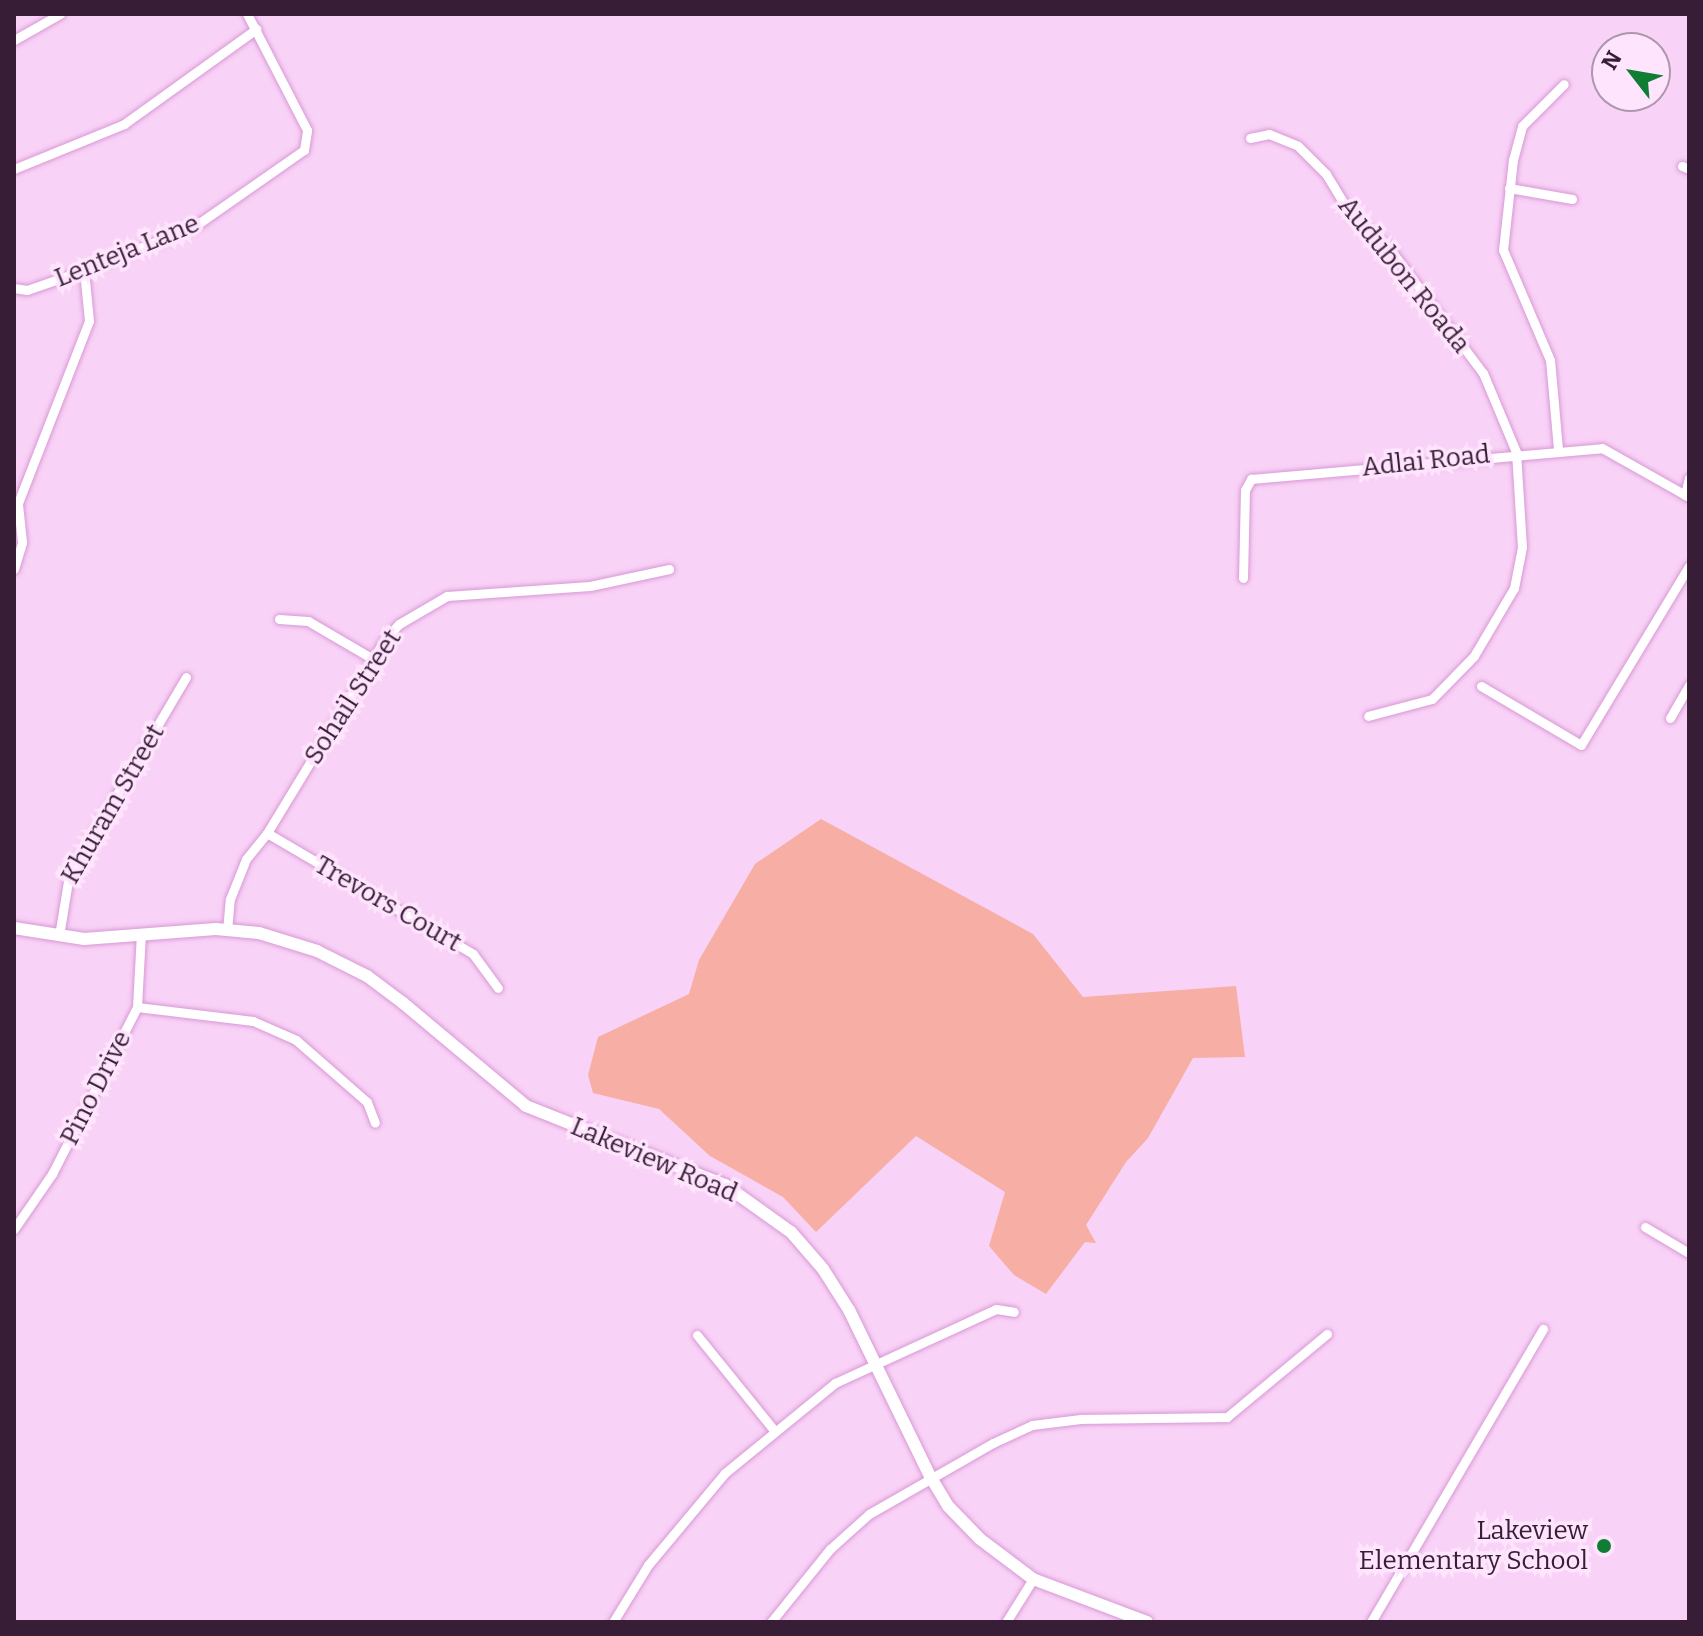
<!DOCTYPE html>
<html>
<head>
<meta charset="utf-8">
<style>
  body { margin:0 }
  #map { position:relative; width:1703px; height:1636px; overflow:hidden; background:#f9d2f7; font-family:Bitter,serif }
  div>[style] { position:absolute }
  .green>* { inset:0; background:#f7aea4 }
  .roads { filter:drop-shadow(0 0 2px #d899d5) drop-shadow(0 0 2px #d899d5) }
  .minor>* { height:9px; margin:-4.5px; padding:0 4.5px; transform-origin:4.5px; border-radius:4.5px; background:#fff }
  .tertiary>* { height:12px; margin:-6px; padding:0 6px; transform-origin:6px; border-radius:6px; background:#fff }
  .dots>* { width:22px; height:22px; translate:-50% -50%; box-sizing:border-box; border:4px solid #ffe4fd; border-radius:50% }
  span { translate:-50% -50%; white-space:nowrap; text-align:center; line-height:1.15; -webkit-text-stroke:7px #ffe4fd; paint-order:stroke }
  .street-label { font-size:26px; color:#371e36 }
  .poi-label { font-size:26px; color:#371e36 }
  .right { translate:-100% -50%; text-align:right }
  .frame { position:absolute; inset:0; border:16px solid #371e36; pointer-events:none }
  .north { position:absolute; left:1591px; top:32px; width:80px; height:80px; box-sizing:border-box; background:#ffe4fd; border:2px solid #af95ad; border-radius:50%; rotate:301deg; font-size:22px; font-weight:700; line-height:32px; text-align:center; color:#371e36 }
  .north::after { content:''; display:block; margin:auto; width:28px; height:36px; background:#0f7e34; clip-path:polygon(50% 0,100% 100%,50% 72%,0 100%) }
</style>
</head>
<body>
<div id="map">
  <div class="green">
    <i style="clip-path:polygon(821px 819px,1033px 934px,1083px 997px,1236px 986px,1245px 1057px,1193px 1058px,1148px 1138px,1126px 1162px,1086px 1225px,1096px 1243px,1085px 1242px,1046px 1294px,1014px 1275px,989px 1246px,1005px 1192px,916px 1136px,816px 1232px,783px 1197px,710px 1156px,659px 1109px,593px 1093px,588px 1075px,598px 1037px,689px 994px,699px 960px,755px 864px)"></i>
  </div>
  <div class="roads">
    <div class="minor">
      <i style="left:14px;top:40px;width:53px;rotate:-29.5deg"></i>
      <i style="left:1250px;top:138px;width:19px;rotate:-12deg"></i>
      <i style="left:1269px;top:134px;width:31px;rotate:22deg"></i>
      <i style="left:1298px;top:146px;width:40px;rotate:45deg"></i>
      <i style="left:1326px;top:174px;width:44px;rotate:58.8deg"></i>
      <i style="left:1349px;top:212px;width:54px;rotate:42deg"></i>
      <i style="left:1389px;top:248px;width:156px;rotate:53.1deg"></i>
      <i style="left:1483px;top:373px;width:86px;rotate:67.3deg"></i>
      <i style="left:1516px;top:452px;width:95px;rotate:86.4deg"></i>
      <i style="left:1522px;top:547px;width:42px;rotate:101deg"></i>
      <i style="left:1514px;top:588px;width:79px;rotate:120.5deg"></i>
      <i style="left:1474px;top:656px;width:60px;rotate:134.3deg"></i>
      <i style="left:1432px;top:699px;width:66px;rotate:165.1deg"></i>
      <i style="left:1682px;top:166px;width:8px;rotate:23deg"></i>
      <i style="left:14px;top:169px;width:119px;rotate:-22.2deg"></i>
      <i style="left:124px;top:124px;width:163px;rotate:-35.7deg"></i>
      <i style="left:1509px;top:188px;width:64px;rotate:9.9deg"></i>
      <i style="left:14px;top:288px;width:13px;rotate:9deg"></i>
      <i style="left:27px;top:290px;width:60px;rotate:-19.3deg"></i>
      <i style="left:84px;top:270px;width:119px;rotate:-21.6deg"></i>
      <i style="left:195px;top:226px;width:133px;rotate:-34.9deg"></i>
      <i style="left:304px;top:150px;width:20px;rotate:-81deg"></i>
      <i style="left:307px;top:130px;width:131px;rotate:-117.3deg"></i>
      <i style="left:1558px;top:449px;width:89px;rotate:-95.1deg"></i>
      <i style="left:1550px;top:360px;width:120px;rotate:-113.1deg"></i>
      <i style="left:1503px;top:250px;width:91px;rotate:-83.7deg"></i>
      <i style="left:1513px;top:160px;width:35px;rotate:-75deg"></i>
      <i style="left:1522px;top:126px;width:59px;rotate:-45deg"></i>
      <i style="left:1685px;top:495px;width:17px;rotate:-77deg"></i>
      <i style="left:14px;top:569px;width:28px;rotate:-73deg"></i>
      <i style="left:22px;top:542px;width:39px;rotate:-96deg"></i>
      <i style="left:18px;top:503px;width:195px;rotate:-68.7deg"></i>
      <i style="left:89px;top:321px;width:51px;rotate:-95.6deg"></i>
      <i style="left:1243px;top:578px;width:88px;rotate:-88.7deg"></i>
      <i style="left:1245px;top:490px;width:13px;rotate:-61deg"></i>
      <i style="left:1251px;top:479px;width:352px;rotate:-5deg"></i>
      <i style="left:1602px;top:448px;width:100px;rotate:29.4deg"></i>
      <i style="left:279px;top:619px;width:29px;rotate:4deg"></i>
      <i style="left:308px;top:621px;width:75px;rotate:30.3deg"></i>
      <i style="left:1481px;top:686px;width:116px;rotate:30.5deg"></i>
      <i style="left:1581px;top:745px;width:209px;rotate:-58.9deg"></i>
      <i style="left:1670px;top:718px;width:38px;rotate:-60deg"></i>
      <i style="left:267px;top:833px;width:239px;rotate:30.4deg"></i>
      <i style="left:473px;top:954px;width:42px;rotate:53.7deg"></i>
      <i style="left:227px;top:931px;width:32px;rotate:-85deg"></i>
      <i style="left:230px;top:899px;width:43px;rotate:-68.2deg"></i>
      <i style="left:246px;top:859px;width:33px;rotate:-51deg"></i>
      <i style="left:267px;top:833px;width:227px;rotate:-58.7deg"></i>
      <i style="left:385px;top:639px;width:21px;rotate:-47deg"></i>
      <i style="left:399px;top:624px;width:56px;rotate:-30.3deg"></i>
      <i style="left:447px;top:596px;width:143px;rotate:-4deg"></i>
      <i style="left:590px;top:586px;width:81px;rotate:-12.1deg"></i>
      <i style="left:59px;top:936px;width:62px;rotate:-80.7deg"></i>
      <i style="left:69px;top:875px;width:230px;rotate:-59.4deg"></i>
      <i style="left:137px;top:1007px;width:117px;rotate:6.9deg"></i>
      <i style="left:253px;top:1021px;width:47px;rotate:23.8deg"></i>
      <i style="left:296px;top:1040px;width:94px;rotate:41.1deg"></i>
      <i style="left:367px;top:1102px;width:22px;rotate:69deg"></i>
      <i style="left:1645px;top:1227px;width:51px;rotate:30.6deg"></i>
      <i style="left:14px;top:1229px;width:67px;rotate:-55.4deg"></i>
      <i style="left:52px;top:1174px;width:187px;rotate:-63deg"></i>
      <i style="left:137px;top:1007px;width:74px;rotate:-86.9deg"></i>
      <i style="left:697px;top:1335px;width:122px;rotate:51deg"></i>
      <i style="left:613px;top:1622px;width:67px;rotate:-58.4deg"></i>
      <i style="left:648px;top:1565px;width:120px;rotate:-50.1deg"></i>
      <i style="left:725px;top:1473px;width:142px;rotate:-39.3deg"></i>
      <i style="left:835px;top:1383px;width:177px;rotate:-24.7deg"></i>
      <i style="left:996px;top:1309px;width:18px;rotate:9deg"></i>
      <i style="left:771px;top:1622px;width:94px;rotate:-51.1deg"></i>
      <i style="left:830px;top:1549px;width:52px;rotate:-41.9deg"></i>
      <i style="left:869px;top:1514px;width:143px;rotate:-29.8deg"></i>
      <i style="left:993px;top:1443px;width:43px;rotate:-24.8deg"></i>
      <i style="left:1032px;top:1425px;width:49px;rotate:-7deg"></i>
      <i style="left:1081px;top:1419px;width:146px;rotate:-0.8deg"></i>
      <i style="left:1227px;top:1417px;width:130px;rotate:-39.7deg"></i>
      <i style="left:1006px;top:1622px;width:51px;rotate:-57.9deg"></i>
      <i style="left:1371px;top:1622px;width:340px;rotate:-59.6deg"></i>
    </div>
    <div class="tertiary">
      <i style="left:14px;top:928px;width:71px;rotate:8.9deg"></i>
      <i style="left:84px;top:939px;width:132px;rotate:-4.3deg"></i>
      <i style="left:216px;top:929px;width:43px;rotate:5.3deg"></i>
      <i style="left:259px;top:933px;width:61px;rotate:17.2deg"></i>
      <i style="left:317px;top:951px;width:56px;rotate:26.6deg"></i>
      <i style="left:367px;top:976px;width:45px;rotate:36.9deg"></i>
      <i style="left:403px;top:1003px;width:160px;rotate:39.9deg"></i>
      <i style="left:526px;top:1106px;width:214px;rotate:21.7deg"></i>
      <i style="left:725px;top:1185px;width:81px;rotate:35.5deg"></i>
      <i style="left:791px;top:1232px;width:49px;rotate:49.1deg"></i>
      <i style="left:823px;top:1269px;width:49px;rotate:57.6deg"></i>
      <i style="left:849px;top:1310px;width:185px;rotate:64deg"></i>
      <i style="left:930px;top:1476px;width:35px;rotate:59deg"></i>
      <i style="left:948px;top:1506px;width:46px;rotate:45.9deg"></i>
      <i style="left:980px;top:1539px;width:66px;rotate:37deg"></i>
      <i style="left:1033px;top:1579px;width:122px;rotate:20.7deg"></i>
    </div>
  </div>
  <div class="dots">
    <i style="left:1604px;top:1546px;background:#0f7e34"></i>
  </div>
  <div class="street-label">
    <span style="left:127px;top:251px;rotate:-22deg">Lenteja Lane</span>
    <span style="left:1404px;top:275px;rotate:51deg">Audubon Roada</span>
    <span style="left:1426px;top:461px;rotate:-6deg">Adlai Road</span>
    <span style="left:353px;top:697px;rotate:-57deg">Sohail Street</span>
    <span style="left:113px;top:804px;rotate:-60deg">Khuram Street</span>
    <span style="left:388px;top:904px;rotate:30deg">Trevors Court</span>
    <span style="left:96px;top:1088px;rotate:-63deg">Pino Drive</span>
    <span style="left:654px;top:1160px;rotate:23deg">Lakeview Road</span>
  </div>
  <div class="poi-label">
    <span class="right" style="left:1588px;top:1546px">Lakeview<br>Elementary School</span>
  </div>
  <div class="frame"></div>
  <div class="north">N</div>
</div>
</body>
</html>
